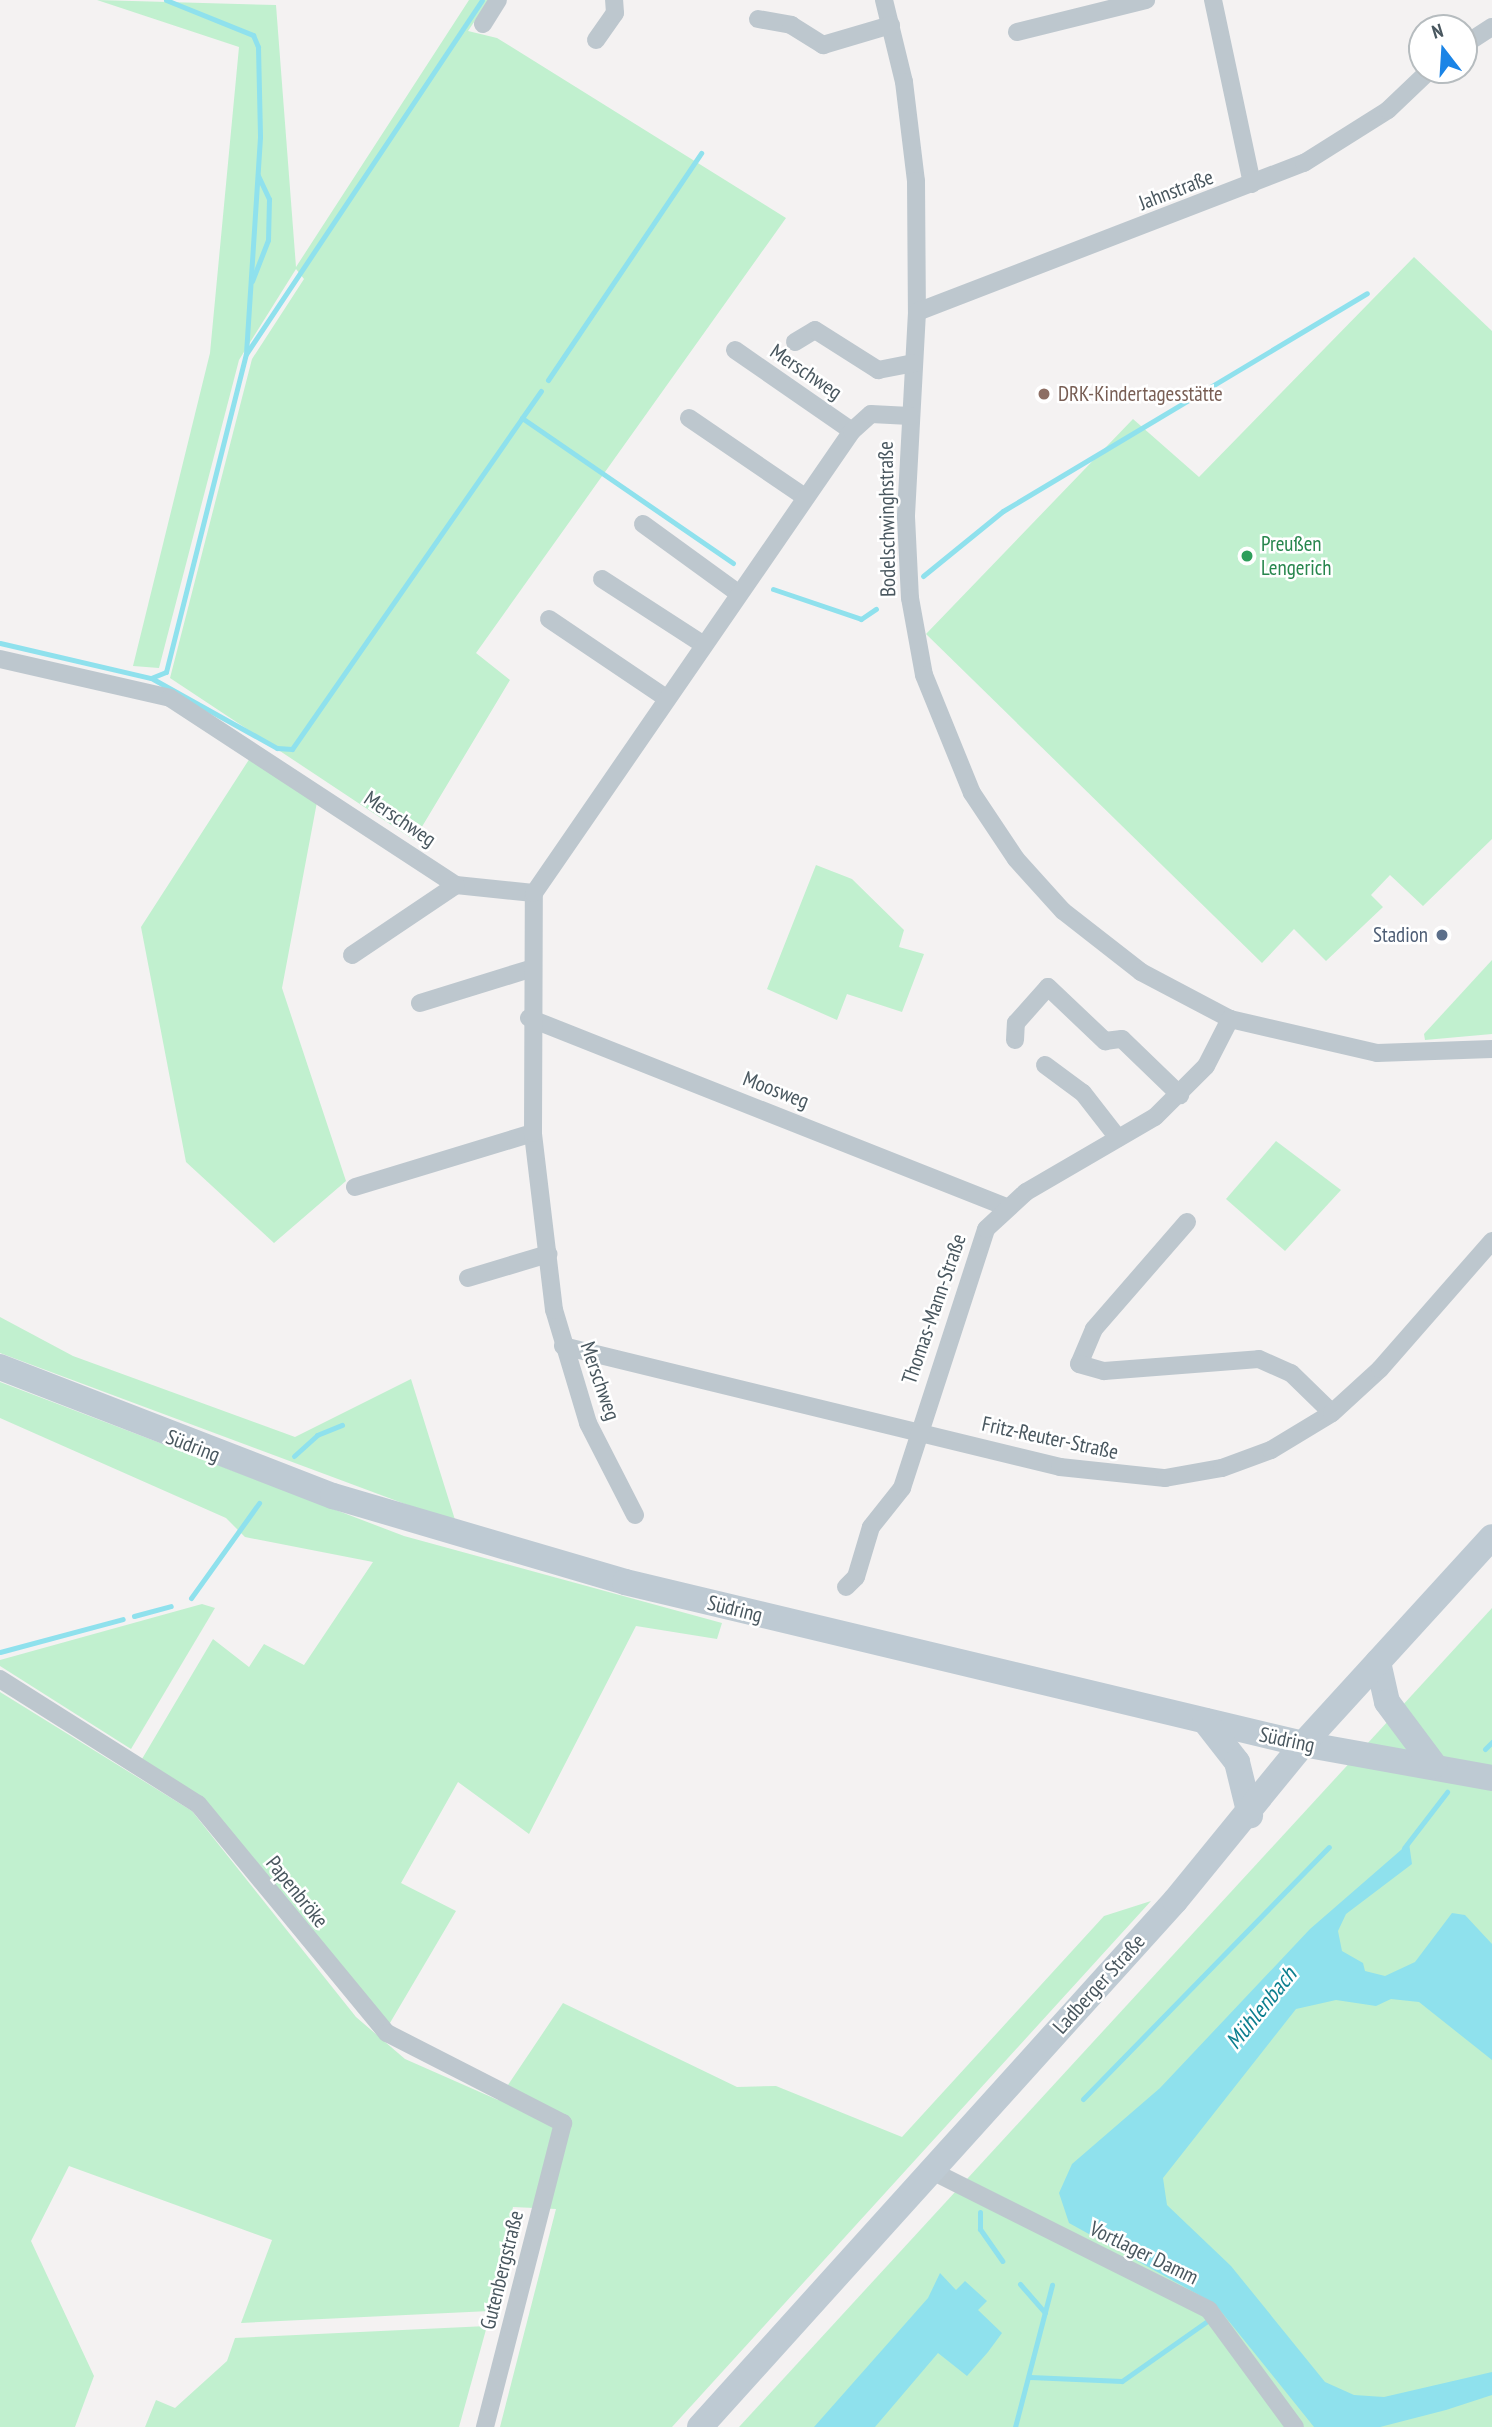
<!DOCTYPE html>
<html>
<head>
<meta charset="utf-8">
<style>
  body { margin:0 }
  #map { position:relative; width:1492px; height:2427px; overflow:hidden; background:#f4f2f2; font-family:"PT Sans Narrow",sans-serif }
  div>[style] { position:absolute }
  .green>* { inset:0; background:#c1f0cf }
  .water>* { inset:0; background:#8fe1ed }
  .stream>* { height:5px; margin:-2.5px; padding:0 2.5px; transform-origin:2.5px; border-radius:2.5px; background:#8fe1ed }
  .minor>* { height:18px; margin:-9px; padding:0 9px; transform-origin:9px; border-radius:9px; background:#bdc7ce }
  .secondary>* { height:26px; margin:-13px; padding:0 13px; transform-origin:13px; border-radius:13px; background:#becad3 }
  .dots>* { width:19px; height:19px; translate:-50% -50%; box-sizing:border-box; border:4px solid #fff; border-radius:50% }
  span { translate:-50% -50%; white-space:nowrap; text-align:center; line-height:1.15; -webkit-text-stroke:5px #fff; paint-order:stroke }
  .street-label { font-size:21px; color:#49575f }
  .education-label { font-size:21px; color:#785e54 }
  .left { translate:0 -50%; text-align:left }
  .leisure-label { font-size:21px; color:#27864d }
  .service-label { font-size:21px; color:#4e5e75 }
  .right { translate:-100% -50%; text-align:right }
  .water-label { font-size:23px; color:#0d7f8f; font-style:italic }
  .north { position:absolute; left:1408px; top:14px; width:70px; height:70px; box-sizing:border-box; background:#fff; border:2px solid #b6bcbf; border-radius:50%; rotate:343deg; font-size:19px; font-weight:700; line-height:28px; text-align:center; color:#49575f }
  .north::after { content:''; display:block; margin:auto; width:24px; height:32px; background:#1a84e6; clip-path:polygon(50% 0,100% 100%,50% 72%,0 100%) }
</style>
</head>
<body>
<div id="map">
  <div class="green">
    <i style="clip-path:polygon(97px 0,276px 5px,296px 267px,469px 0,489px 0,468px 31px,497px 38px,786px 218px,476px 653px,510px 680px,414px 840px,170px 678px,252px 359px,304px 279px,296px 269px,239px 360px,159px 668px,133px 666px,210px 353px,239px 47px)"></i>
    <i style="clip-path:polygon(1414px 257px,1492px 331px,1492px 839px,1423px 906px,1390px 875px,1371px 895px,1383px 907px,1326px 961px,1294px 929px,1262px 963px,926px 634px,1133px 419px,1199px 477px)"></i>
    <i style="clip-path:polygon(250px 758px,317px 802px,282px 988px,346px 1181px,274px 1243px,186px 1162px,141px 927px)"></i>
    <i style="clip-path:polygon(816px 865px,852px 879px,904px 930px,899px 947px,924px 954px,902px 1012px,847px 994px,837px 1020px,767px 989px)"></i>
    <i style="clip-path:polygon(1492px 960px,1492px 1034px,1425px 1040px,1424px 1034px)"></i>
    <i style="clip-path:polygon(1276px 1141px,1341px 1190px,1285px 1251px,1226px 1199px)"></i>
    <i style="clip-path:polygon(0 1317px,73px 1356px,295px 1437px,411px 1379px,456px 1523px,0 1353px)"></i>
    <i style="clip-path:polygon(0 1382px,404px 1536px,722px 1623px,717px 1639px,636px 1626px,529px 1834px,458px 1782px,401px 1883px,456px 1911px,387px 2028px,203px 1798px,142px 1759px,213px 1639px,249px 1667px,264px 1644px,304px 1665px,373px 1562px,245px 1537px,226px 1518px,0 1418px)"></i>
    <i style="clip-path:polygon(202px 1604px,215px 1608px,131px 1749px,0 1666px,0 1660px)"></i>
    <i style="clip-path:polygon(1492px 1608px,1492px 2427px,739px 2427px)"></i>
    <i style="clip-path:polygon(0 1692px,192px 1811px,356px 2017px,405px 2059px,498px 2100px,563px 2003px,737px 2087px,776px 2086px,902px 2137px,1104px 1916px,1151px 1901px,672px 2427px,500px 2427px,556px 2209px,513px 2207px,490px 2311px,241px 2323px,272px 2240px,69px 2166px,31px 2241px,94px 2376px,75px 2427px,0 2427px)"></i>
    <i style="clip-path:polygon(487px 2326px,459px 2427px,145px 2427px,156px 2400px,175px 2408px,227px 2361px,235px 2338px)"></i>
  </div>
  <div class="water">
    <i style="clip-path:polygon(1409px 1843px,1412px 1864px,1346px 1914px,1338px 1931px,1342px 1951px,1363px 1963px,1365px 1971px,1385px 1976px,1415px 1962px,1452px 1913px,1465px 1915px,1492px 1944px,1492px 2060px,1419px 2002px,1391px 1999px,1376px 2006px,1336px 2000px,1296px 2009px,1163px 2178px,1167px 2205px,1231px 2266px,1325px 2382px,1354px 2395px,1384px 2397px,1492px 2372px,1492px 2395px,1446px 2410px,1380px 2427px,1314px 2427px,1215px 2304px,1069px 2223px,1059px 2193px,1072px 2164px,1160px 2088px,1310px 1929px)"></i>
    <i style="clip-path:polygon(940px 2273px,956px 2290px,965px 2281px,987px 2301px,978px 2310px,1002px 2333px,988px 2352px,967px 2376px,938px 2353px,875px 2427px,814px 2427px,928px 2298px)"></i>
  </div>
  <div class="stream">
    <i style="left:166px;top:0;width:94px;rotate:21.9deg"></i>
    <i style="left:253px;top:35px;width:13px;rotate:67deg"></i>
    <i style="left:258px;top:47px;width:90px;rotate:88.7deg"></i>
    <i style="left:260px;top:137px;width:215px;rotate:93.7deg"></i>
    <i style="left:252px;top:281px;width:44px;rotate:-68.7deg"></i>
    <i style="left:268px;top:240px;width:41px;rotate:-88.6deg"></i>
    <i style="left:269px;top:199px;width:26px;rotate:-115deg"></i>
    <i style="left:548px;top:380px;width:274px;rotate:-56deg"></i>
    <i style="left:522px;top:418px;width:33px;rotate:-55deg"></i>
    <i style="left:923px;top:576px;width:103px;rotate:-39.1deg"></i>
    <i style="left:1003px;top:511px;width:424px;rotate:-30.9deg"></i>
    <i style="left:773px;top:589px;width:93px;rotate:18.8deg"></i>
    <i style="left:861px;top:619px;width:18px;rotate:-34deg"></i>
    <i style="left:0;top:643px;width:155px;rotate:13.1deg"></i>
    <i style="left:151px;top:678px;width:16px;rotate:-22deg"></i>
    <i style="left:166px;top:672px;width:328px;rotate:-75.9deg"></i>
    <i style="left:246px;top:354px;width:425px;rotate:-56.3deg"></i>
    <i style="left:153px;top:679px;width:142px;rotate:29.1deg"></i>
    <i style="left:277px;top:748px;width:15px;rotate:4deg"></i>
    <i style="left:292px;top:749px;width:403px;rotate:-55.2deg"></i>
    <i style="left:522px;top:418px;width:256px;rotate:34.5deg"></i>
    <i style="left:294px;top:1456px;width:31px;rotate:-42deg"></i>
    <i style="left:317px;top:1435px;width:27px;rotate:-22deg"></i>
    <i style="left:191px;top:1598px;width:117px;rotate:-54.4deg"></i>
    <i style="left:134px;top:1616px;width:38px;rotate:-15deg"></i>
    <i style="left:0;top:1652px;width:127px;rotate:-15deg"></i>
    <i style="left:1485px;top:1749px;width:10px;rotate:-45deg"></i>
    <i style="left:1404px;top:1848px;width:71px;rotate:-52.5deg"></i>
    <i style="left:1083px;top:2099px;width:352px;rotate:-45.7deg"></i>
    <i style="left:980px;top:2212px;width:17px;rotate:90deg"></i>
    <i style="left:980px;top:2229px;width:39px;rotate:55deg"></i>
    <i style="left:1020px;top:2284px;width:38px;rotate:49deg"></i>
    <i style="left:1030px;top:2377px;width:92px;rotate:2.5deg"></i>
    <i style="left:1122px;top:2381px;width:103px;rotate:-35.1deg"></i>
    <i style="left:1015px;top:2427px;width:147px;rotate:-75.4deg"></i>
  </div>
  <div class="minor">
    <i style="left:884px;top:0;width:84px;rotate:76.3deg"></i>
    <i style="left:904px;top:82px;width:100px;rotate:83.1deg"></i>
    <i style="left:916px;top:181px;width:131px;rotate:89.6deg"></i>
    <i style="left:917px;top:312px;width:205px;rotate:93.1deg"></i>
    <i style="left:906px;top:517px;width:81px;rotate:87.2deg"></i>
    <i style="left:910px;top:598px;width:78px;rotate:79.7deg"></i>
    <i style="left:924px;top:675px;width:127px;rotate:67.9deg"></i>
    <i style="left:972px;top:793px;width:79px;rotate:56.3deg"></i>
    <i style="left:1016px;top:859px;width:70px;rotate:47.9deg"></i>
    <i style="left:1063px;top:911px;width:99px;rotate:38deg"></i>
    <i style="left:1141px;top:972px;width:101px;rotate:27.8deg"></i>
    <i style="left:1230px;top:1019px;width:151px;rotate:13deg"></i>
    <i style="left:1377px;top:1053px;width:115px;rotate:-2deg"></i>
    <i style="left:1213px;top:0;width:188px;rotate:78deg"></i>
    <i style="left:758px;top:19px;width:34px;rotate:10deg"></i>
    <i style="left:791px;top:25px;width:38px;rotate:32deg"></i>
    <i style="left:823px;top:45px;width:71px;rotate:-16.4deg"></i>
    <i style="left:483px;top:24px;width:28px;rotate:-58deg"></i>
    <i style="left:1017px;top:32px;width:133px;rotate:-13.9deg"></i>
    <i style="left:596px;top:40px;width:33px;rotate:-55deg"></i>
    <i style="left:615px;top:13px;width:13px;rotate:-94deg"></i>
    <i style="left:1464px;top:45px;width:33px;rotate:-33deg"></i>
    <i style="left:917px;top:312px;width:415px;rotate:-21.1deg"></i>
    <i style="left:1304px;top:163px;width:99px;rotate:-32.2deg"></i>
    <i style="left:1388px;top:110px;width:58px;rotate:-43.6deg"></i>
    <i style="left:795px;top:342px;width:23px;rotate:-31deg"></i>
    <i style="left:815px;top:330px;width:75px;rotate:32.4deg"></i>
    <i style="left:878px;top:370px;width:36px;rotate:-11deg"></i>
    <i style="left:735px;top:350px;width:142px;rotate:34.7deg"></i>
    <i style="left:689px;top:418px;width:140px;rotate:34.3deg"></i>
    <i style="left:643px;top:524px;width:117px;rotate:36deg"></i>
    <i style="left:602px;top:579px;width:121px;rotate:32.9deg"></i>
    <i style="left:549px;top:619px;width:141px;rotate:34deg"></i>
    <i style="left:0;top:659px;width:174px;rotate:12.9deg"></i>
    <i style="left:170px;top:698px;width:342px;rotate:33.2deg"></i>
    <i style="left:456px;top:885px;width:78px;rotate:5.9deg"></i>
    <i style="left:352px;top:955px;width:125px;rotate:-33.9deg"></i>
    <i style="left:420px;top:1003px;width:115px;rotate:-17.2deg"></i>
    <i style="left:529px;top:1018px;width:513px;rotate:21.61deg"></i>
    <i style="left:1015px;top:1040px;width:17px;rotate:-87deg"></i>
    <i style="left:1016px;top:1023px;width:48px;rotate:-48.4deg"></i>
    <i style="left:1048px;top:987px;width:79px;rotate:43.5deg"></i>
    <i style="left:1105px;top:1041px;width:17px;rotate:-7deg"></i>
    <i style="left:1122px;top:1039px;width:81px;rotate:44deg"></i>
    <i style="left:1045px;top:1065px;width:47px;rotate:36.4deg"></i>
    <i style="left:1083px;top:1093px;width:57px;rotate:52.1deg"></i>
    <i style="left:355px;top:1187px;width:186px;rotate:-16.9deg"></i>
    <i style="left:1187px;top:1222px;width:142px;rotate:131deg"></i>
    <i style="left:1094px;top:1329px;width:38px;rotate:113deg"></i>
    <i style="left:1079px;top:1364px;width:26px;rotate:16deg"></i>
    <i style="left:1104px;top:1371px;width:155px;rotate:-4.4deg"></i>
    <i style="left:1259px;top:1359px;width:35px;rotate:24deg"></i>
    <i style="left:1291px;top:1373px;width:57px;rotate:44.3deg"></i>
    <i style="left:468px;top:1278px;width:84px;rotate:-16.7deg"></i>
    <i style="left:563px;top:1346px;width:512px;rotate:13.68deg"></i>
    <i style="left:1060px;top:1467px;width:106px;rotate:6deg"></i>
    <i style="left:1165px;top:1478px;width:58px;rotate:-10deg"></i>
    <i style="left:1222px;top:1468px;width:52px;rotate:-20.2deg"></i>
    <i style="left:1271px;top:1450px;width:71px;rotate:-31.2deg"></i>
    <i style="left:1332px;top:1413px;width:65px;rotate:-42.5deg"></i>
    <i style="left:1380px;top:1369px;width:170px;rotate:-48.8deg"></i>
    <i style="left:635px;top:1515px;width:103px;rotate:-117.1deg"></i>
    <i style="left:588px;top:1423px;width:118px;rotate:-106.7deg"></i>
    <i style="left:554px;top:1310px;width:178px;rotate:-96.8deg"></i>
    <i style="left:533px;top:1133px;width:240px;rotate:-89.8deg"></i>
    <i style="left:534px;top:893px;width:561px;rotate:-55.46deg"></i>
    <i style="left:852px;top:431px;width:25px;rotate:-42deg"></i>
    <i style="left:871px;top:414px;width:39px;rotate:3deg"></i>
    <i style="left:846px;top:1587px;width:14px;rotate:-45deg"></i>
    <i style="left:856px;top:1577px;width:52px;rotate:-73.3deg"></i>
    <i style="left:871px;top:1527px;width:50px;rotate:-51.5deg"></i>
    <i style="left:902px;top:1488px;width:272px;rotate:-72deg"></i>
    <i style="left:986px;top:1229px;width:54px;rotate:-42.8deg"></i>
    <i style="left:1026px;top:1192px;width:149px;rotate:-30.2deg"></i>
    <i style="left:1155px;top:1117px;width:72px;rotate:-45deg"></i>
    <i style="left:1206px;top:1066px;width:53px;rotate:-62.9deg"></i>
    <i style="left:0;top:1679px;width:234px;rotate:32.3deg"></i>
    <i style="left:198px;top:1804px;width:297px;rotate:50.5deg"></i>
    <i style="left:387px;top:2033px;width:198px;rotate:27.1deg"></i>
    <i style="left:563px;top:2123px;width:314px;rotate:104.4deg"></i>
    <i style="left:930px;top:2170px;width:312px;rotate:26.6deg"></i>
    <i style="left:1209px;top:2310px;width:145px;rotate:53.7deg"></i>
  </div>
  <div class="secondary">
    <i style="left:0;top:1367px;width:357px;rotate:21.2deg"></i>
    <i style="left:333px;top:1496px;width:304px;rotate:16.4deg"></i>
    <i style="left:625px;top:1582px;width:697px;rotate:13.44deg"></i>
    <i style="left:1303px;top:1744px;width:192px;rotate:10.2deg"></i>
    <i style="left:1378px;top:1662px;width:41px;rotate:77.3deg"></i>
    <i style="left:1387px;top:1702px;width:79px;rotate:53.3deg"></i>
    <i style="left:1205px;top:1721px;width:52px;rotate:52deg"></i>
    <i style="left:1237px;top:1762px;width:55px;rotate:76.2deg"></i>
    <i style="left:700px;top:2427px;width:709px;rotate:-47.92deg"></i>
    <i style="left:1175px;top:1901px;width:203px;rotate:-50.8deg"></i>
    <i style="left:1303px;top:1744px;width:280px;rotate:-47.6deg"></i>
  </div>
  <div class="dots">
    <i style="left:1044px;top:394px;background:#8d6e63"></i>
    <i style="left:1247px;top:556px;background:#2e9e5b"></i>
    <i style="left:1442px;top:935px;background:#5c6f8a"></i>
  </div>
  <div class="street-label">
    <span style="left:1176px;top:190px;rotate:-21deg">Jahnstraße</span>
    <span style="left:806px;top:372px;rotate:34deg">Merschweg</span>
    <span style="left:887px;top:519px;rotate:-91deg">Bodelschwinghstraße</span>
    <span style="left:400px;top:819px;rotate:34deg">Merschweg</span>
    <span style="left:776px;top:1090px;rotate:21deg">Moosweg</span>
    <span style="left:934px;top:1309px;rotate:-71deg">Thomas-Mann-Straße</span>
    <span style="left:600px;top:1381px;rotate:71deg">Merschweg</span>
    <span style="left:1050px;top:1438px;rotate:12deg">Fritz-Reuter-Straße</span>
    <span style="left:193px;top:1446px;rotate:21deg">Südring</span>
    <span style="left:735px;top:1609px;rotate:14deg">Südring</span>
    <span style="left:1287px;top:1740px;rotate:12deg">Südring</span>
    <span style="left:297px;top:1892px;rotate:51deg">Papenbröke</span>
    <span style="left:1099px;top:1984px;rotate:-48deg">Ladberger Straße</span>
    <span style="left:1144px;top:2253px;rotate:26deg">Vortlager Damm</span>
    <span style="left:502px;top:2270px;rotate:-76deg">Gutenbergstraße</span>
  </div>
  <div class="education-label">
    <span class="left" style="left:1058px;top:394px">DRK-Kindertagesstätte</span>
  </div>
  <div class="leisure-label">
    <span class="left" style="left:1261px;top:556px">Preußen<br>Lengerich</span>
  </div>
  <div class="service-label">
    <span class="right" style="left:1428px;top:935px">Stadion</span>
  </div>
  <div class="water-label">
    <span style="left:1261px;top:2008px;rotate:-51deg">Mühlenbach</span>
  </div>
  <div class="north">N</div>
</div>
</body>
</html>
